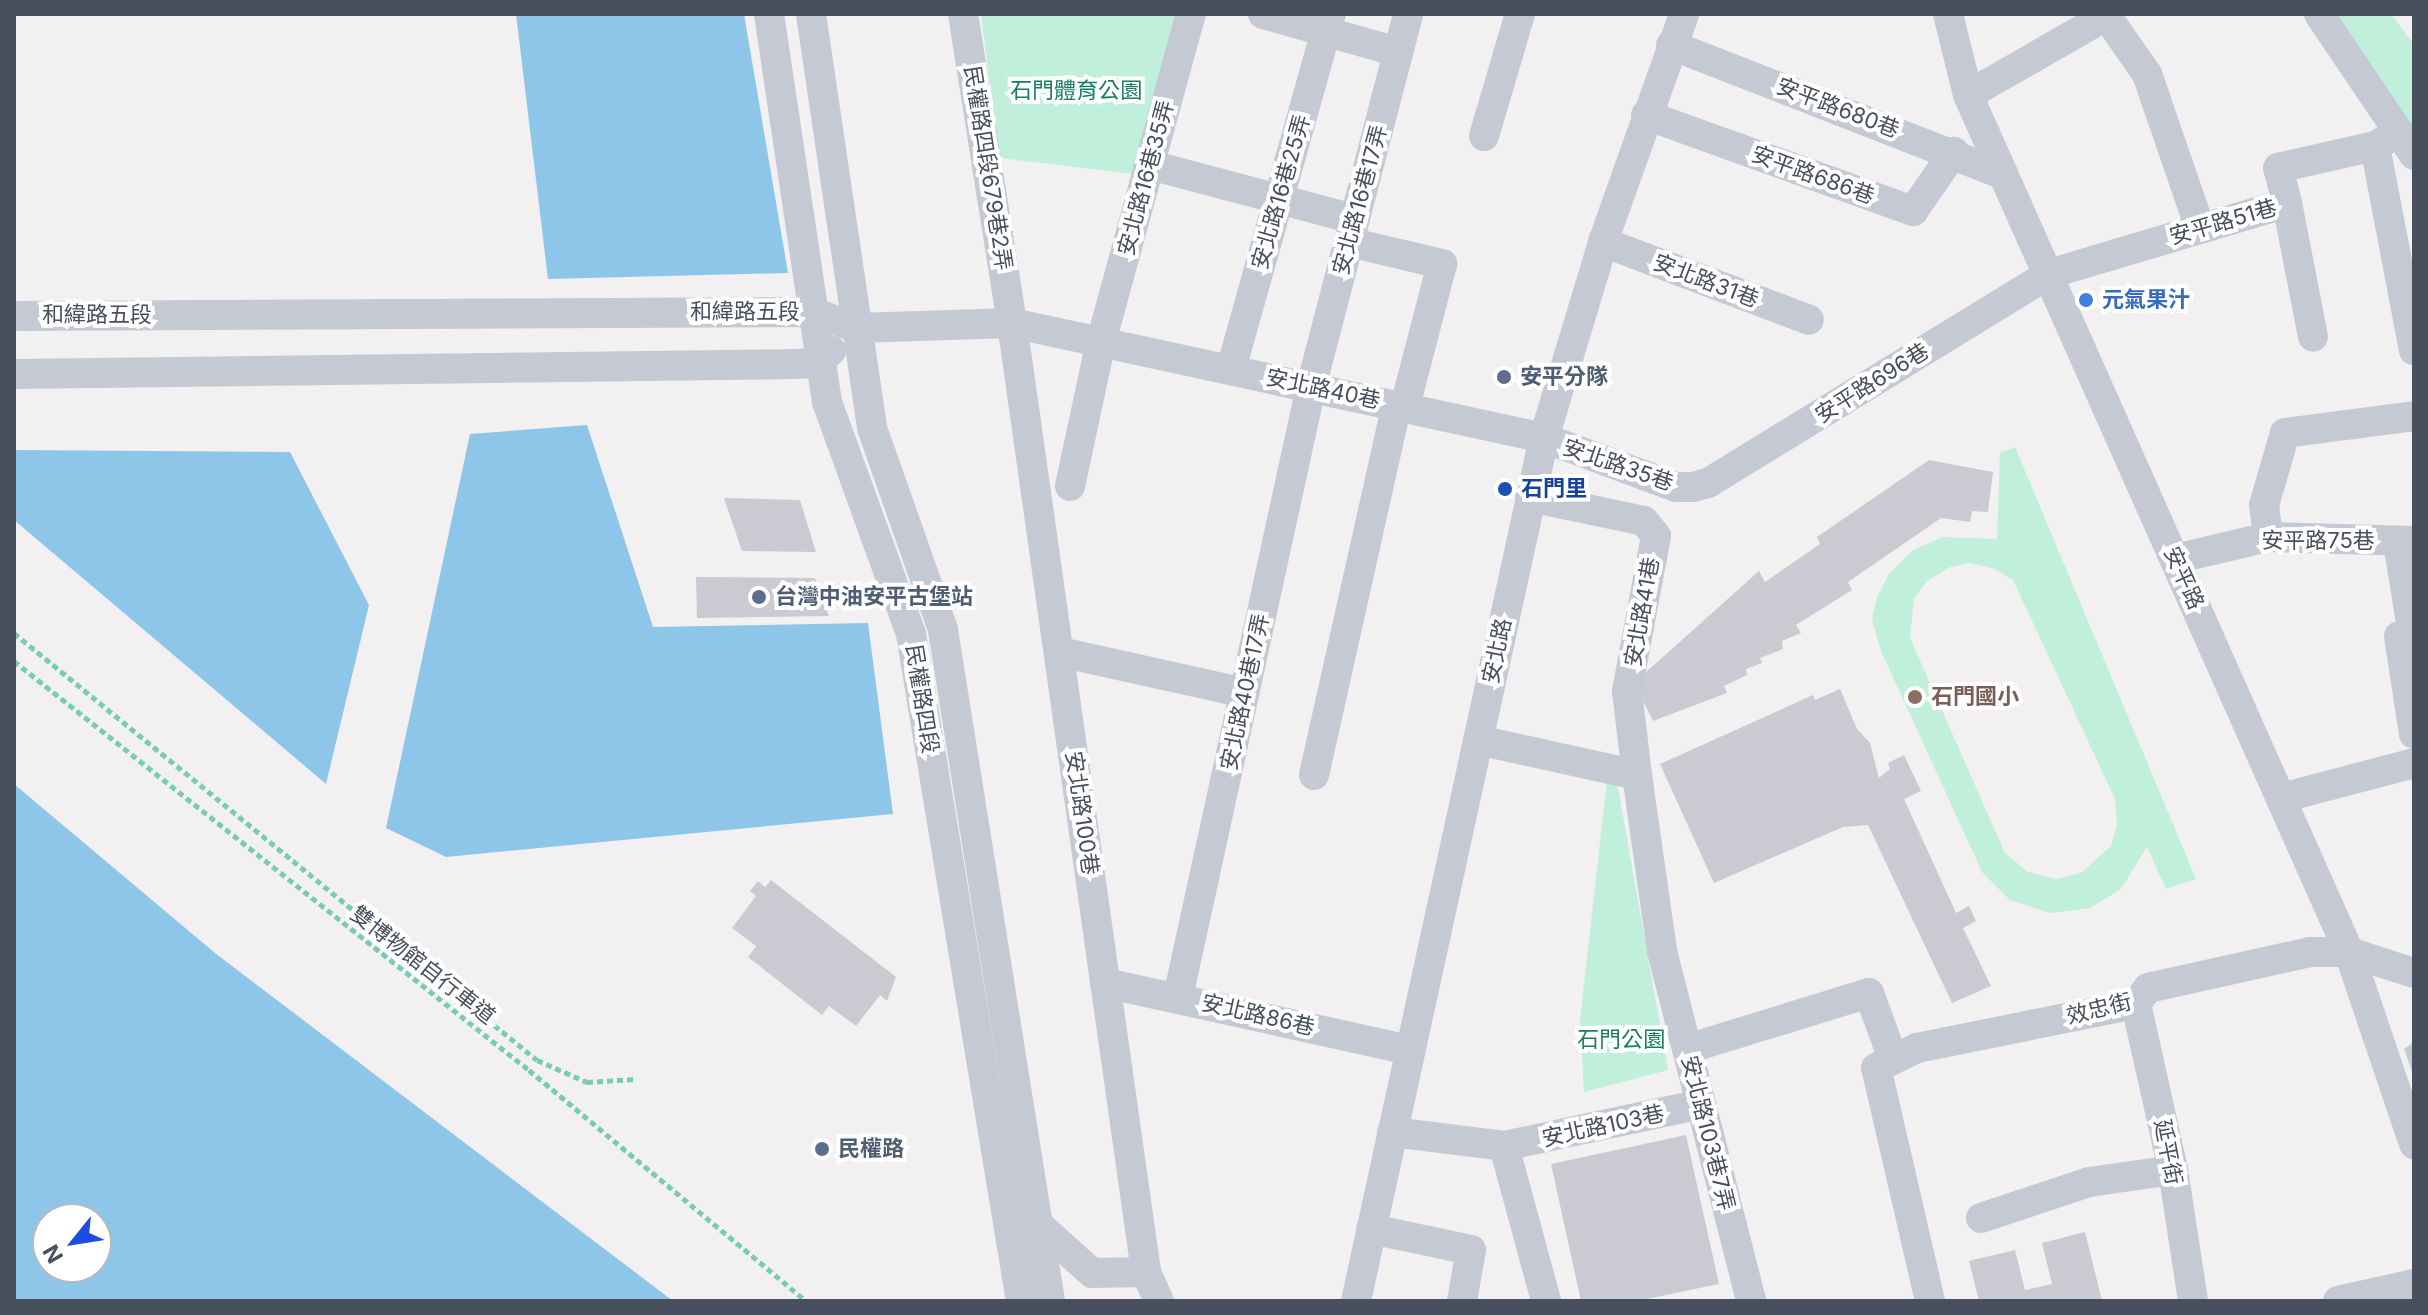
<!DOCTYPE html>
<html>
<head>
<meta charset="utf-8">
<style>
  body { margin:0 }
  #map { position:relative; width:2428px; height:1315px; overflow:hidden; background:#f2f0f0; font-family:Inter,"Noto Sans TC",sans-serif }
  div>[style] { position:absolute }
  .green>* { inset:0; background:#c0efdb }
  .water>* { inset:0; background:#8ec6ea }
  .building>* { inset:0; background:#cacbd2 }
  .path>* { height:5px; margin-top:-2.5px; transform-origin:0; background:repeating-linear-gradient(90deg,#78ccb3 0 6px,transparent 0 10px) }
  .minor>* { height:30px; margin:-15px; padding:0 15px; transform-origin:15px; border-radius:15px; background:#c4c9d4 }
  .dots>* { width:22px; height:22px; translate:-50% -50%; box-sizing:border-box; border:4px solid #fff; border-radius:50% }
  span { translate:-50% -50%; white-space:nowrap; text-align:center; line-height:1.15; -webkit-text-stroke:8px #fff; paint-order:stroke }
  .park-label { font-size:22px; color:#197e5f }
  .street-label { font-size:22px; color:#484f5d }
  .shop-label { font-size:22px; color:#366cbe; font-weight:700 }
  .left { translate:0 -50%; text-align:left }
  .service-label { font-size:22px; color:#4e5e75; font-weight:700 }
  .transit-label { font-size:22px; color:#164399; font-weight:700 }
  .education-label { font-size:22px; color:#785e54; font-weight:700 }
  .frame { position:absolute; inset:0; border:16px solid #484f5d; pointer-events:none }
  .north { position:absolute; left:32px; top:1203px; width:80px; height:80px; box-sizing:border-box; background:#fff; border:2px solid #b6b9be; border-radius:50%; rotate:240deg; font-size:22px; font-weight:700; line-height:32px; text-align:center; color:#484f5d }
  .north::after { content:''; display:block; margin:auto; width:28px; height:36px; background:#1d4de0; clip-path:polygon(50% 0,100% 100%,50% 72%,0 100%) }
</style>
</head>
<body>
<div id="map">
  <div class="green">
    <i style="clip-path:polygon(981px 14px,1177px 14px,1133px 174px,999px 158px)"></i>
    <i style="clip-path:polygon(2334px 14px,2391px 14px,2414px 45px,2414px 133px)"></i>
    <i style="clip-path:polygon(evenodd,2015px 447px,2196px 879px,2166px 889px,2147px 847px,2121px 889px,2090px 908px,2050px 913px,2010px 900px,1982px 872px,1881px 651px,1872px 619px,1877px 597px,1889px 574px,1913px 550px,1943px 537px,1997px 539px,2000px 453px,2015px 447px,1970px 563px,1995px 569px,2013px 580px,2115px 799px,2117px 824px,2111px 846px,2081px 873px,2057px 879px,2028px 872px,2005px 853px,1910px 638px,1914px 599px,1927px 581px,1950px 567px,1970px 563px)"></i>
    <i style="clip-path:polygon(1607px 780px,1618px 788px,1668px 1070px,1584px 1092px,1580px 1020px)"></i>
  </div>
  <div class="water">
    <i style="clip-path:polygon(516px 14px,744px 14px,788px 273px,548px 279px)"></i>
    <i style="clip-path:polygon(587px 425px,653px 627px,868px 623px,893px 814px,446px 857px,386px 828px,470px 434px)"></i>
    <i style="clip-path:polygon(14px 450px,290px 452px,369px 605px,326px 784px,14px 520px)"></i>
    <i style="clip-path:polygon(evenodd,14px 784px,215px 953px,673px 1301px,14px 1301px,14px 784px,96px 1219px,96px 1267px,48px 1267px,48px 1219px,96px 1219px)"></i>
  </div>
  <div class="building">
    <i style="clip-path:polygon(1929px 460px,1993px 472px,1988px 512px,1972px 511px,1970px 522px,1941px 518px,1848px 582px,1852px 590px,1796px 625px,1801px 633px,1782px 641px,1783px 649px,1760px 658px,1762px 663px,1746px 669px,1747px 675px,1724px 686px,1727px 693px,1653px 721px,1641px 697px,1645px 673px,1759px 571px,1765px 582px,1820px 544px,1817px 537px)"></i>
    <i style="clip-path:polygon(724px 498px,800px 500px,816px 552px,742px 551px)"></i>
    <i style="clip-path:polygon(696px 577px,815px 578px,829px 616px,697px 618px)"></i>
    <i style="clip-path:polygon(1840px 689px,1857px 729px,1870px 743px,1879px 778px,1890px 769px,1888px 763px,1904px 755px,1921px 791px,1904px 799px,1956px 913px,1969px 906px,1976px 921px,1963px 928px,1991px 986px,1952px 1003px,1868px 825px,1843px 827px,1714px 883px,1660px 764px,1813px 695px,1815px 700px)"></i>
    <i style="clip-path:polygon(771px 880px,896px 977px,887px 1001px,880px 995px,856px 1026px,829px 1006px,822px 1015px,748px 957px,756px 946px,732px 928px,756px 896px,750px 891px,758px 881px,765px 887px)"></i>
    <i style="clip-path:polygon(2414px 1042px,2414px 1077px,2404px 1049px)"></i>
    <i style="clip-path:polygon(1686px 1135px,1719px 1284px,1637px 1301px,1581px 1301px,1551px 1164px)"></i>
    <i style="clip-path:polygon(2085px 1232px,2102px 1301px,1979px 1301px,1969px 1261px,2015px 1250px,2025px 1290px,2052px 1284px,2042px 1243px)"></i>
  </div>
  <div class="path">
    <i style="left:14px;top:633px;width:675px;rotate:39.23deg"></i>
    <i style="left:537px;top:1060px;width:55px;rotate:23.7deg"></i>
    <i style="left:587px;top:1082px;width:48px;rotate:-3.6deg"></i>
    <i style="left:14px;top:661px;width:658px;rotate:38.46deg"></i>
    <i style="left:529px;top:1070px;width:361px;rotate:39.8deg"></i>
  </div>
  <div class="minor">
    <i style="left:769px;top:14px;width:392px;rotate:81.5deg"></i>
    <i style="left:827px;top:402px;width:247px;rotate:70.1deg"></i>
    <i style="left:911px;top:634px;width:676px;rotate:80.64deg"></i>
    <i style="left:811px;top:14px;width:418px;rotate:81.6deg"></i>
    <i style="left:872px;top:428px;width:214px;rotate:70.6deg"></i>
    <i style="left:943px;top:630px;width:679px;rotate:80.94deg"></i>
    <i style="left:963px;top:14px;width:313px;rotate:81deg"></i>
    <i style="left:1012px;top:323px;width:958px;rotate:81.96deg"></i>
    <i style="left:1146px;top:1272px;width:32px;rotate:66deg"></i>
    <i style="left:1263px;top:14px;width:140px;rotate:15.7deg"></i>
    <i style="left:1948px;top:14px;width:83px;rotate:76.1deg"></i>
    <i style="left:1968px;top:95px;width:938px;rotate:66.03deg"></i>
    <i style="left:2349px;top:952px;width:203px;rotate:71.3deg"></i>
    <i style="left:2105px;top:14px;width:73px;rotate:55deg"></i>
    <i style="left:2147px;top:74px;width:163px;rotate:71deg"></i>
    <i style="left:2319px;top:14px;width:170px;rotate:56deg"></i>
    <i style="left:1671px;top:45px;width:357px;rotate:21.3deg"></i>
    <i style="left:1968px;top:95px;width:159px;rotate:-29.8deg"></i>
    <i style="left:1646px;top:115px;width:284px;rotate:19.8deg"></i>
    <i style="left:1913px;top:211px;width:72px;rotate:-55.2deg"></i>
    <i style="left:1484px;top:136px;width:127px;rotate:-73.6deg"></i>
    <i style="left:2375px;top:146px;width:208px;rotate:79.2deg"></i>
    <i style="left:1150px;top:165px;width:212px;rotate:14.8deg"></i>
    <i style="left:2287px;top:203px;width:136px;rotate:79deg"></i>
    <i style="left:1349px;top:242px;width:96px;rotate:13.3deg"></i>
    <i style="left:1442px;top:264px;width:147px;rotate:104.6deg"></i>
    <i style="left:1603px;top:242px;width:220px;rotate:20.7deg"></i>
    <i style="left:14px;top:316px;width:799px;rotate:-0.29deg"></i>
    <i style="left:813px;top:312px;width:46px;rotate:20.4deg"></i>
    <i style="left:856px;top:328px;width:156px;rotate:-1.8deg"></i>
    <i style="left:1012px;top:323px;width:544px;rotate:12.2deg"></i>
    <i style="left:1544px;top:438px;width:141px;rotate:20.4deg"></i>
    <i style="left:1676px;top:487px;width:17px"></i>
    <i style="left:1693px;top:487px;width:16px;rotate:-15deg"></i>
    <i style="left:1708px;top:483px;width:400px;rotate:-31.5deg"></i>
    <i style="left:2049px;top:274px;width:248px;rotate:-16.6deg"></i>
    <i style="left:2287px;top:203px;width:36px;rotate:-104deg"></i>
    <i style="left:2278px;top:168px;width:99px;rotate:-12.8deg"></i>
    <i style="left:2375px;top:146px;width:28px;rotate:-30deg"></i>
    <i style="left:1231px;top:369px;width:369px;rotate:-74.3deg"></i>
    <i style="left:14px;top:374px;width:782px;rotate:-0.73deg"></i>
    <i style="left:796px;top:364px;width:22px;rotate:-3deg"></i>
    <i style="left:818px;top:363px;width:18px;rotate:-43deg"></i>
    <i style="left:1070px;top:486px;width:147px;rotate:-77.9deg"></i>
    <i style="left:1101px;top:342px;width:340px;rotate:-74.7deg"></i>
    <i style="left:1530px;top:497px;width:116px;rotate:11.9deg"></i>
    <i style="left:1644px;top:521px;width:19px;rotate:51deg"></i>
    <i style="left:1656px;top:536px;width:158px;rotate:100.6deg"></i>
    <i style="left:1627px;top:691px;width:85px;rotate:83.2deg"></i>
    <i style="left:1637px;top:775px;width:178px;rotate:81.9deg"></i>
    <i style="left:1662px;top:951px;width:361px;rotate:75.7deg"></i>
    <i style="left:2268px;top:537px;width:32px;rotate:-97deg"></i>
    <i style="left:2264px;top:505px;width:75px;rotate:-73.7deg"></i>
    <i style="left:2285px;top:433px;width:130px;rotate:-7.5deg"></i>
    <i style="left:2398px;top:542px;width:76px;rotate:80.9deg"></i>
    <i style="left:2175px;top:559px;width:96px;rotate:-13.3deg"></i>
    <i style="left:2268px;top:537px;width:146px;rotate:1.6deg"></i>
    <i style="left:2399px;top:636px;width:99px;rotate:81.3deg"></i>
    <i style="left:1060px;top:652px;width:189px;rotate:12.5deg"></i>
    <i style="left:1478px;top:740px;width:163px;rotate:12.4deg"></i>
    <i style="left:1314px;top:775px;width:379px;rotate:-77.4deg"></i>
    <i style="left:2281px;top:798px;width:138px;rotate:-14.7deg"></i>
    <i style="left:1105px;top:983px;width:311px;rotate:12.4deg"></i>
    <i style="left:1178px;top:997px;width:624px;rotate:-77.7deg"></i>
    <i style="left:1311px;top:387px;width:385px;rotate:-75.4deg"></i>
    <i style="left:2136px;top:1004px;width:170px;rotate:77.4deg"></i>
    <i style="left:2173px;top:1170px;width:133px;rotate:81.3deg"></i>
    <i style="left:1687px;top:1049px;width:190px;rotate:-17.1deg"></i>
    <i style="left:1869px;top:993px;width:70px;rotate:70deg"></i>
    <i style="left:1392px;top:1132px;width:113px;rotate:7.1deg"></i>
    <i style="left:1504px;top:1146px;width:161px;rotate:74.8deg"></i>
    <i style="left:1504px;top:1146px;width:201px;rotate:-12deg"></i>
    <i style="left:1981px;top:1218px;width:114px;rotate:-18.4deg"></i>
    <i style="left:2089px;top:1182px;width:85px;rotate:-8.1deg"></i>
    <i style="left:1032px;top:1228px;width:10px"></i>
    <i style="left:1042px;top:1228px;width:67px;rotate:42deg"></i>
    <i style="left:1092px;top:1273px;width:54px;rotate:-1.1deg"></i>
    <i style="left:1371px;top:1229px;width:102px;rotate:11.9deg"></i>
    <i style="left:1471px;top:1250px;width:52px;rotate:100deg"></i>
    <i style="left:1356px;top:1301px;width:883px;rotate:-77.71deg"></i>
    <i style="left:1544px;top:438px;width:205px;rotate:-73.2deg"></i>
    <i style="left:1603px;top:242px;width:242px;rotate:-70.4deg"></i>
    <i style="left:1930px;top:1301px;width:239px;rotate:-103deg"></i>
    <i style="left:1876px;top:1068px;width:46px;rotate:-26deg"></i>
    <i style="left:1917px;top:1048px;width:223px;rotate:-11.4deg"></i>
    <i style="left:2136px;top:1004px;width:20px;rotate:-53deg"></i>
    <i style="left:2148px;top:988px;width:166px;rotate:-12.5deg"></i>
    <i style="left:2310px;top:952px;width:39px"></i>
    <i style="left:2349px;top:952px;width:68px;rotate:17.9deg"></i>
    <i style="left:2338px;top:1301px;width:78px;rotate:-12.6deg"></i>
  </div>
  <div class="dots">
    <i style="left:2086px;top:300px;background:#3f7fe0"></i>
    <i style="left:1504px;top:377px;background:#5c6f8a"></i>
    <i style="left:1505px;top:489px;background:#1a4fb4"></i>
    <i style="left:759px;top:597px;background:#5c6f8a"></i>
    <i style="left:1915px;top:697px;background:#8d6e63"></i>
    <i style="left:822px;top:1149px;background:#5c6f8a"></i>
  </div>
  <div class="park-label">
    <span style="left:1076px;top:91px">石門體育公園</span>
    <span style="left:1621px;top:1040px">石門公園</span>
  </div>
  <div class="street-label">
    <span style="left:1838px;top:108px;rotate:21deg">安平路680巷</span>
    <span style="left:988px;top:168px;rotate:81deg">民權路四段679巷2弄</span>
    <span style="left:1813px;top:175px;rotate:20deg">安平路686巷</span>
    <span style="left:1146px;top:178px;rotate:-75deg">安北路16巷35弄</span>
    <span style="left:1281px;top:192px;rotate:-74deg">安北路16巷25弄</span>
    <span style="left:1360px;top:200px;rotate:-75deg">安北路16巷17弄</span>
    <span style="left:2223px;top:222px;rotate:-16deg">安平路51巷</span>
    <span style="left:1706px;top:281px;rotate:21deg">安北路31巷</span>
    <span style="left:745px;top:312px">和緯路五段</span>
    <span style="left:97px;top:315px">和緯路五段</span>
    <span style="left:1872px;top:383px;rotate:-32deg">安平路696巷</span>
    <span style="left:1323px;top:389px;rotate:12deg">安北路40巷</span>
    <span style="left:1618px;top:465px;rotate:19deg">安北路35巷</span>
    <span style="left:2318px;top:541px">安平路75巷</span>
    <span style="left:2184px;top:578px;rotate:66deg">安平路</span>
    <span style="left:1642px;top:612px;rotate:-80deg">安北路41巷</span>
    <span style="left:1497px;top:651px;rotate:-78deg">安北路</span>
    <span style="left:1245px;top:692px;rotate:-78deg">安北路40巷17弄</span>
    <span style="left:922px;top:699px;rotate:81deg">民權路四段</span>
    <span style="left:1082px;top:813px;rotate:82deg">安北路100巷</span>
    <span style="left:423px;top:965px;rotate:38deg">雙博物館自行車道</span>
    <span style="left:2099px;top:1009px;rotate:-14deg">效忠街</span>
    <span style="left:1258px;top:1015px;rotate:13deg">安北路86巷</span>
    <span style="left:1603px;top:1126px;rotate:-12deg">安北路103巷</span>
    <span style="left:1708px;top:1133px;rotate:76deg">安北路103巷7弄</span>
    <span style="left:2168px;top:1152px;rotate:79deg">延平街</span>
  </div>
  <div class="shop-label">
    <span class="left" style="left:2102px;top:300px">元氣果汁</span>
  </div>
  <div class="service-label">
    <span class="left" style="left:1520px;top:377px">安平分隊</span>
    <span class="left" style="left:775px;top:597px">台灣中油安平古堡站</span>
    <span class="left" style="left:838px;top:1149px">民權路</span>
  </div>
  <div class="transit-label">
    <span class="left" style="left:1521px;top:489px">石門里</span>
  </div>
  <div class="education-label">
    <span class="left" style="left:1931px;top:697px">石門國小</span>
  </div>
  <div class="frame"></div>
  <div class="north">N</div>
</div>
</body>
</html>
